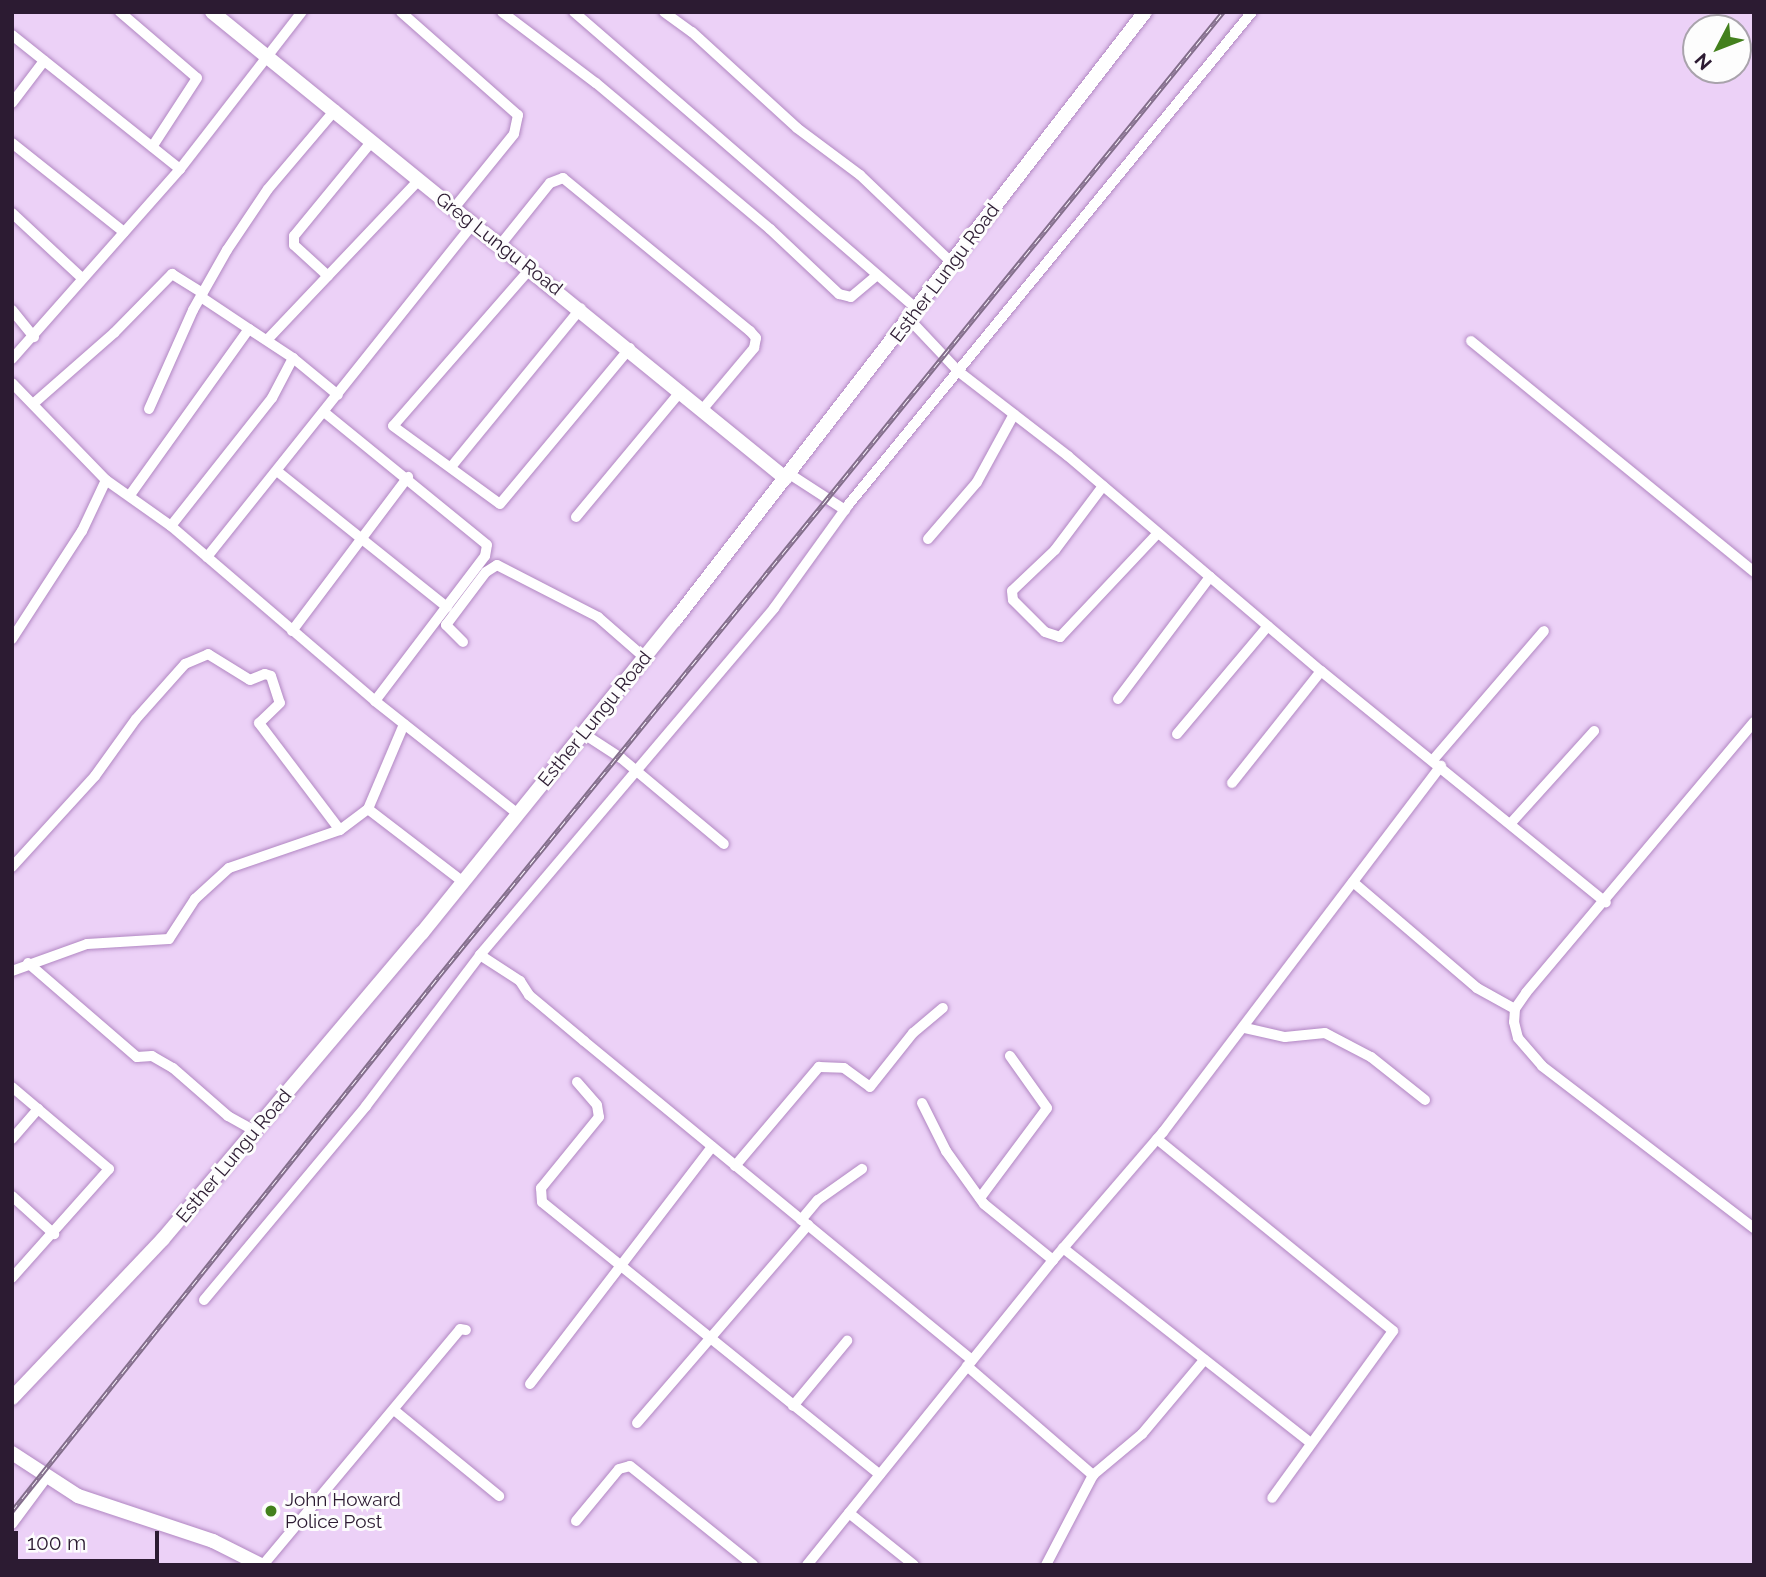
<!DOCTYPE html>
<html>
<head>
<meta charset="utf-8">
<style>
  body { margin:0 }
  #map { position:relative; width:1766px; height:1577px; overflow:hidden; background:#ecd1f7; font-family:Raleway,sans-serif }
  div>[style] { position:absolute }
  .roads { filter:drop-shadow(0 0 2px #b187c2) drop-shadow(0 0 2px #b187c2) }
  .minor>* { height:10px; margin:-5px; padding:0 5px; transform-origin:5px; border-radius:5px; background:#fff }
  .tertiary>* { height:14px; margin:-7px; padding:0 7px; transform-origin:7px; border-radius:7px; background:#fff }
  .rail>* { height:5px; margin-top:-2.5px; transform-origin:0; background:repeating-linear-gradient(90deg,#fdfdfd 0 8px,#836e8b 0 16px); box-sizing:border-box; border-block:2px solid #836e8b }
  .dots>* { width:19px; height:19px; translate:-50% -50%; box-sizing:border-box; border:4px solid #fdfdfd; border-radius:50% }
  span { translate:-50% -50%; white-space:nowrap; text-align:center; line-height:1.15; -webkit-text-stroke:6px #fdfdfd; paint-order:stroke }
  .street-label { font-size:19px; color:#2c1b32 }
  .poi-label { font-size:19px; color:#2c1b32 }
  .left { translate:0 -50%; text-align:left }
  .frame { position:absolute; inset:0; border:14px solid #2c1b32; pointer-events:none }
  .north { position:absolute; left:1682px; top:14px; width:70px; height:70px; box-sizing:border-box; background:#fdfdfd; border:2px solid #a9a3ac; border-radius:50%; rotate:228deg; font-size:19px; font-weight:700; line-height:28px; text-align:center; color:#2c1b32 }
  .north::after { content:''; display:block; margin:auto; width:24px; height:32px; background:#43801d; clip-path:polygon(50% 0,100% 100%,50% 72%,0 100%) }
  .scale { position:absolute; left:14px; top:1531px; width:145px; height:32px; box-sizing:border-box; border:4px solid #2c1b32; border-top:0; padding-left:9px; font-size:21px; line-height:24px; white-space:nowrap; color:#2c1b32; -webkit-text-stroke:5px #fdfdfd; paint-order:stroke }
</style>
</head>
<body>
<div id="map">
  <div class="roads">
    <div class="minor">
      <i style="left:120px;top:12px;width:101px;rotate:40.6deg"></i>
      <i style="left:197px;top:78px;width:82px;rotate:123.1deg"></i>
      <i style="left:401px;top:12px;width:156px;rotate:41.4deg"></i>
      <i style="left:518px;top:115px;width:19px;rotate:102deg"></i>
      <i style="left:514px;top:134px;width:95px;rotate:129deg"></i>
      <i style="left:502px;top:12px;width:118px;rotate:37.1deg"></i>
      <i style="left:596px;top:83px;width:227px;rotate:40deg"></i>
      <i style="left:770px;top:229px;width:95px;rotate:43.3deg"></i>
      <i style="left:839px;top:294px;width:12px;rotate:14deg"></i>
      <i style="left:851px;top:297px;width:33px;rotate:-40deg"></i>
      <i style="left:574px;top:12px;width:454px;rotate:40.9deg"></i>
      <i style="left:664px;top:12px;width:34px;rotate:36deg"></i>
      <i style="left:692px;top:32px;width:142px;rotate:42.4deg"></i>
      <i style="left:797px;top:128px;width:79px;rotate:36.7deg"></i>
      <i style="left:860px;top:175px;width:127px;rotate:43.7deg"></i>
      <i style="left:12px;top:35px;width:215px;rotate:38.6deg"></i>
      <i style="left:12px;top:103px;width:53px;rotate:-52.7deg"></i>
      <i style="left:12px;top:143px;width:143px;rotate:38.5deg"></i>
      <i style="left:12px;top:213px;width:96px;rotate:42.9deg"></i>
      <i style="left:501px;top:244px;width:78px;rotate:-51.2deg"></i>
      <i style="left:550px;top:183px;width:14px;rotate:-21deg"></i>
      <i style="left:563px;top:178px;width:242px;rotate:39.3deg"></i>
      <i style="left:750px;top:331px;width:9px;rotate:49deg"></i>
      <i style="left:756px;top:338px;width:10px;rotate:101deg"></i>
      <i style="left:754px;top:348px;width:81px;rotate:130deg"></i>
      <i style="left:530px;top:269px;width:208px;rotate:131.1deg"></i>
      <i style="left:393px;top:426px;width:132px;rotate:36.1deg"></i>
      <i style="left:500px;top:504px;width:203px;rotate:-50.2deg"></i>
      <i style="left:328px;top:276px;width:46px;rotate:-137.6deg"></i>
      <i style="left:294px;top:245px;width:9px;rotate:-90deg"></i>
      <i style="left:294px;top:236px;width:123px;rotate:-50.6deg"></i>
      <i style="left:201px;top:297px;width:58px;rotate:33.7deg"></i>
      <i style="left:12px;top:310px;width:35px;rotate:51deg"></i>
      <i style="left:909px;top:319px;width:71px;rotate:46.7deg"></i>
      <i style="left:958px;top:371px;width:139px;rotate:37.7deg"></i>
      <i style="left:1068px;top:456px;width:332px;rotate:40.4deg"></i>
      <i style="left:1321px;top:671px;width:367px;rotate:39.1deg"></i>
      <i style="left:267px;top:340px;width:221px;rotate:-46.5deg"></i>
      <i style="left:1471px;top:341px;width:365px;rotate:39.2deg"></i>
      <i style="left:293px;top:358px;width:58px;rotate:39.4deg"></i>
      <i style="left:12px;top:359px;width:254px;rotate:-48.5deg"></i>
      <i style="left:180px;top:169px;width:199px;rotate:-52.2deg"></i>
      <i style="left:12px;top:383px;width:135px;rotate:45.9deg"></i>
      <i style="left:106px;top:480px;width:80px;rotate:35.3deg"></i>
      <i style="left:171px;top:526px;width:269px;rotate:40.6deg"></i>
      <i style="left:375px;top:701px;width:182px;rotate:38.3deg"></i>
      <i style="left:33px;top:404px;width:108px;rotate:-41.2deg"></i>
      <i style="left:114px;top:333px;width:83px;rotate:-45.5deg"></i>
      <i style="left:172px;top:274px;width:36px;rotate:32deg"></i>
      <i style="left:149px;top:409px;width:108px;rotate:-66deg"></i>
      <i style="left:193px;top:310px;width:69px;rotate:-60.5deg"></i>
      <i style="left:227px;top:250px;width:73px;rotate:-56.1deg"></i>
      <i style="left:268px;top:189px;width:104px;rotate:-49.7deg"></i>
      <i style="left:324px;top:412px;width:210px;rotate:39.2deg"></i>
      <i style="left:487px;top:545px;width:11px;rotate:100deg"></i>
      <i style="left:485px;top:556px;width:182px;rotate:127.2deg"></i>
      <i style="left:451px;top:467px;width:205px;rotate:-50.7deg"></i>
      <i style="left:277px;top:471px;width:218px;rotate:38.7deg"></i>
      <i style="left:788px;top:473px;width:68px;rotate:33deg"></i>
      <i style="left:1103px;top:486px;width:80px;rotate:126.9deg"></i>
      <i style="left:1055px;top:550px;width:59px;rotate:136.4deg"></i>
      <i style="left:1012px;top:591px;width:9px;rotate:84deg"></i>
      <i style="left:1013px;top:600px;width:45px;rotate:45deg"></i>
      <i style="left:1045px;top:632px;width:16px;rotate:18deg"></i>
      <i style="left:1060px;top:637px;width:141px;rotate:-46.7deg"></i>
      <i style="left:130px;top:495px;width:204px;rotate:-54.4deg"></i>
      <i style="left:249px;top:329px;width:53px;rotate:33.4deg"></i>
      <i style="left:293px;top:358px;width:45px;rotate:117.7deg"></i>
      <i style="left:272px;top:398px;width:163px;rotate:128.3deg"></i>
      <i style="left:576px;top:517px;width:164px;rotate:-50.2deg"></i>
      <i style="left:928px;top:539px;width:75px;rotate:-49.3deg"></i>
      <i style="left:977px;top:482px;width:77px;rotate:-61.4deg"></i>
      <i style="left:207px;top:557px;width:428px;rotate:-51.4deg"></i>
      <i style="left:292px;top:631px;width:193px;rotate:-53deg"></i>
      <i style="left:12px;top:639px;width:129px;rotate:-57.1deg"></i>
      <i style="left:82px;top:531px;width:56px;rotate:-64.8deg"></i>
      <i style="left:463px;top:642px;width:24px;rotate:-135deg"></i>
      <i style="left:446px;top:625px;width:66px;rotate:-53deg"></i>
      <i style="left:486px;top:572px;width:13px;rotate:-32deg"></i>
      <i style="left:497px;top:565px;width:114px;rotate:27.2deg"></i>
      <i style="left:598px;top:617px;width:62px;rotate:41.1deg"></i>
      <i style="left:1118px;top:699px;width:153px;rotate:-53deg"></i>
      <i style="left:1754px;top:722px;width:354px;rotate:130.1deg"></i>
      <i style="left:1526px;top:993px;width:19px;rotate:125deg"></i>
      <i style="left:1515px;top:1009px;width:13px;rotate:94deg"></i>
      <i style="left:1514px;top:1022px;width:16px;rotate:76deg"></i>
      <i style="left:1518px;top:1038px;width:37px;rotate:49deg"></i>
      <i style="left:1542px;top:1066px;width:267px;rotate:37.4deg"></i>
      <i style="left:584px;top:734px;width:44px;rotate:33deg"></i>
      <i style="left:621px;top:758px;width:134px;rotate:39.9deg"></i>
      <i style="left:1177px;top:734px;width:141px;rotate:-49.9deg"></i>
      <i style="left:1433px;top:760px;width:170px;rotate:-49.3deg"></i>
      <i style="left:1232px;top:783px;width:143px;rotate:-51.5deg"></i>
      <i style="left:368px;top:809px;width:120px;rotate:37.5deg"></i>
      <i style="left:1511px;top:823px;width:124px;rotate:-47.9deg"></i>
      <i style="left:12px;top:867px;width:123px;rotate:-47.6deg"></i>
      <i style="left:95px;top:776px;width:70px;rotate:-54.3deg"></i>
      <i style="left:136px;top:719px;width:74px;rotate:-48.3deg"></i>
      <i style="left:185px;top:664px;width:25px;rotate:-23deg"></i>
      <i style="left:208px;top:654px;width:49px;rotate:31.8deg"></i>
      <i style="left:250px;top:680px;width:16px;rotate:-22deg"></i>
      <i style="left:265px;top:674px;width:6px;rotate:18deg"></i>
      <i style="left:271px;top:676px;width:28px;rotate:72deg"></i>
      <i style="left:280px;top:703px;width:29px;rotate:136deg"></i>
      <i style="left:259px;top:723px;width:134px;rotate:52.9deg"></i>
      <i style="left:1353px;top:882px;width:163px;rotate:40.5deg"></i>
      <i style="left:1477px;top:988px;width:43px;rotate:28.9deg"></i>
      <i style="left:480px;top:955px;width:48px;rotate:33deg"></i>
      <i style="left:520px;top:981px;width:17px;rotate:57deg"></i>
      <i style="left:529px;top:995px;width:72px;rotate:39.9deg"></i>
      <i style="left:584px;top:1041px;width:502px;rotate:39.43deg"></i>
      <i style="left:28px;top:963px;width:144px;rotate:40.8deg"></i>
      <i style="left:137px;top:1057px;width:15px;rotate:-4deg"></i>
      <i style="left:152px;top:1056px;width:24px;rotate:30deg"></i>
      <i style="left:173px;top:1068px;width:73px;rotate:41.1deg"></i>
      <i style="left:228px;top:1116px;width:31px;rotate:29deg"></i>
      <i style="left:12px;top:971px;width:80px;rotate:-19.8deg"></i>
      <i style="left:87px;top:944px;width:82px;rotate:-3.5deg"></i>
      <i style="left:169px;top:939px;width:48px;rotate:-57deg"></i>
      <i style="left:195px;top:899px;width:46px;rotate:-42.4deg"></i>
      <i style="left:229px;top:868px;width:117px;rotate:-18.9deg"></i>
      <i style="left:340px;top:830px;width:35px;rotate:-37deg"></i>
      <i style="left:368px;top:809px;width:92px;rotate:-67deg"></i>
      <i style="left:1245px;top:1028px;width:41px;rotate:12.7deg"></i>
      <i style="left:1285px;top:1037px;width:40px;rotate:-5.7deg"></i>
      <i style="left:1325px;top:1033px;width:52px;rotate:27.6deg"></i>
      <i style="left:1371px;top:1057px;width:69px;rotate:38.5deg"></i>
      <i style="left:577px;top:1082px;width:30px;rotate:49deg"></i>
      <i style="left:597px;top:1105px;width:12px;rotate:81deg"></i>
      <i style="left:599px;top:1117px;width:92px;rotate:129.2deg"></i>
      <i style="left:541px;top:1188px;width:14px;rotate:86deg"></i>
      <i style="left:542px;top:1202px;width:434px;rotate:38.9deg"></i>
      <i style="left:12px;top:1087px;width:127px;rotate:40.2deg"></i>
      <i style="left:109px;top:1169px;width:146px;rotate:131.7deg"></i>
      <i style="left:922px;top:1103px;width:54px;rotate:63.4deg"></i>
      <i style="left:946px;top:1151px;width:65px;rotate:54.4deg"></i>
      <i style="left:984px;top:1204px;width:89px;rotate:39.1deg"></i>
      <i style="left:12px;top:1139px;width:40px;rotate:-49deg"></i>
      <i style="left:1157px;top:1139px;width:304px;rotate:39.1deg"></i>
      <i style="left:1393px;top:1331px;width:206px;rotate:125.9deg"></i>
      <i style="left:735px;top:1166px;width:130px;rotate:-49.7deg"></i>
      <i style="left:819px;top:1067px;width:25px;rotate:2deg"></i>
      <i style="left:844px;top:1068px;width:32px;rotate:36deg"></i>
      <i style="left:870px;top:1087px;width:69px;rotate:-51.5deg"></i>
      <i style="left:913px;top:1033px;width:39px;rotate:-40deg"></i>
      <i style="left:12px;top:1196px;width:57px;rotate:42.1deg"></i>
      <i style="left:980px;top:1198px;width:112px;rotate:-53.3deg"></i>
      <i style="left:1047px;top:1108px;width:64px;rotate:-125.4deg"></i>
      <i style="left:801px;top:1220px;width:26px;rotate:-50deg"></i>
      <i style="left:818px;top:1200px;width:54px;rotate:-35.2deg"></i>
      <i style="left:1063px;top:1248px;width:315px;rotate:38.2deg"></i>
      <i style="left:204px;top:1300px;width:253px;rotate:-50.1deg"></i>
      <i style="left:366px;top:1106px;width:189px;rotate:-52.9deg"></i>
      <i style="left:480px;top:955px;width:455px;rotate:-49.7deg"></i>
      <i style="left:774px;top:608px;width:128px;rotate:-54.2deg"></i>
      <i style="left:849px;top:504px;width:636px;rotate:-50.68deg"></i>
      <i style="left:967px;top:1366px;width:167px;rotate:40.9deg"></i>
      <i style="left:530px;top:1384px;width:299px;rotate:-52.5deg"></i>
      <i style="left:793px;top:1406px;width:85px;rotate:-50.3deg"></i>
      <i style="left:394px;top:1410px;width:136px;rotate:39.3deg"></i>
      <i style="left:637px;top:1423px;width:262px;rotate:-49.2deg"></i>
      <i style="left:849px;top:1513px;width:83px;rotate:38.7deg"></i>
      <i style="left:576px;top:1521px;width:67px;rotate:-50.4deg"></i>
      <i style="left:619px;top:1469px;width:11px;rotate:-15deg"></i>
      <i style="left:630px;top:1466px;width:158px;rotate:38.8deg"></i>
      <i style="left:12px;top:1524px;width:57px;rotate:-53.5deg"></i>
      <i style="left:263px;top:1565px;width:307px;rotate:-50.1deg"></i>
      <i style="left:460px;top:1329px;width:6px;rotate:9deg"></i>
      <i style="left:807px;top:1565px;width:392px;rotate:-51.1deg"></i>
      <i style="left:1053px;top:1260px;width:169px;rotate:-49.3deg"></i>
      <i style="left:1163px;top:1132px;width:460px;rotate:-52.8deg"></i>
      <i style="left:1046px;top:1565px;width:102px;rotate:-62.4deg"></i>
      <i style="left:1093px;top:1475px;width:64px;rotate:-39.9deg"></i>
      <i style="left:1142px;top:1434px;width:97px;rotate:-50deg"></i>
    </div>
    <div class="tertiary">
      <i style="left:212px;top:12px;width:739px;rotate:39.12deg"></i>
      <i style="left:12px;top:1398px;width:219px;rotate:-46.5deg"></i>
      <i style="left:163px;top:1239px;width:401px;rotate:-49.8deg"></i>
      <i style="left:422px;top:933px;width:402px;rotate:-51.1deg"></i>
      <i style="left:675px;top:620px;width:768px;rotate:-52.3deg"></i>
      <i style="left:12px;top:1453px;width:79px;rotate:33.1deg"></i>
      <i style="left:78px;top:1496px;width:142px;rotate:18.4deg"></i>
      <i style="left:213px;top:1541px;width:54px;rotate:26.6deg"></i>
    </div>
  </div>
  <div class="rail">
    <i style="left:12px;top:1511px;width:685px;rotate:-51.41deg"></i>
    <i style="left:439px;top:976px;width:1243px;rotate:-50.88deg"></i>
  </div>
  <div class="dots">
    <i style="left:271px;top:1511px;background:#43801d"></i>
  </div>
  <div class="street-label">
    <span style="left:499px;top:244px;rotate:38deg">Greg Lungu Road</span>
    <span style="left:945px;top:273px;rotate:-53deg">Esther Lungu Road</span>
    <span style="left:595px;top:719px;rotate:-51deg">Esther Lungu Road</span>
    <span style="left:234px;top:1156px;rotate:-50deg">Esther Lungu Road</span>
  </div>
  <div class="poi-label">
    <span class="left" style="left:285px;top:1511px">John Howard<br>Police Post</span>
  </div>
  <div class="frame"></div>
  <div class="north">N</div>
  <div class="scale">100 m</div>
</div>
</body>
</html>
